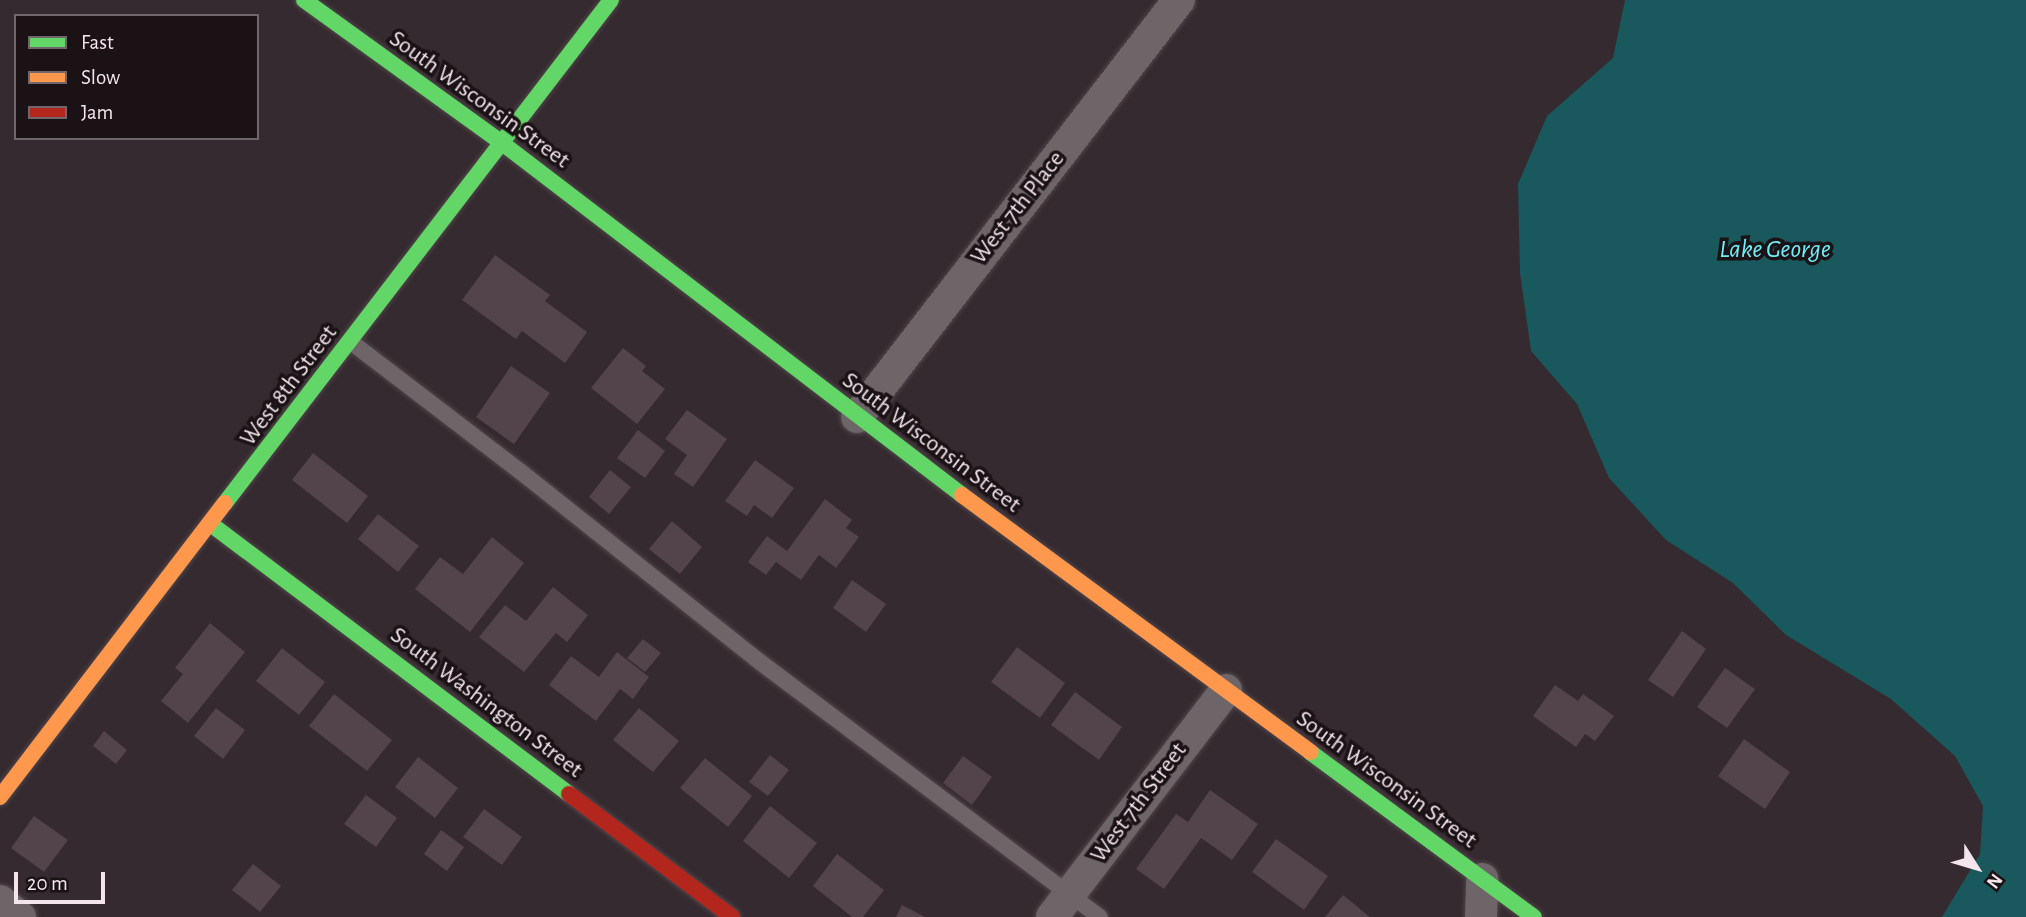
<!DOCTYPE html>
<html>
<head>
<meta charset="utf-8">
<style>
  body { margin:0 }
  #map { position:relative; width:2026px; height:917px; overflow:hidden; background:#352a2f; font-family:"Alegreya Sans",sans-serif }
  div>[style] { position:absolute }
  .water>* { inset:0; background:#19585c }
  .building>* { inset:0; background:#53434a }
  .roads { filter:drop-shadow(0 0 2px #4f464a) drop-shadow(0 0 2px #4f464a) }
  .lane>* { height:16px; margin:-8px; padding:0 8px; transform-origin:8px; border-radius:8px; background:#6d6568 }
  .street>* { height:32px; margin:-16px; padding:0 16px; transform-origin:16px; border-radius:16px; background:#6d6568 }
  .fast>* { height:16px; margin:-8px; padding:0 8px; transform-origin:8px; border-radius:8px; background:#63d668 }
  .slow>* { height:16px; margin:-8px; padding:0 8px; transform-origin:8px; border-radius:8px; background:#ff974d }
  .jam>* { height:16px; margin:-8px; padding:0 8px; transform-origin:8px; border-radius:8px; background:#b3261e }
  span { translate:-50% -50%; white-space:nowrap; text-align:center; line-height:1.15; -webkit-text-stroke:7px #1b1216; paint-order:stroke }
  .street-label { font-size:24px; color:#f3e5eb }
  .water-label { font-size:26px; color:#6eeef6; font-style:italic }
  .legend { position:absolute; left:14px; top:14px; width:245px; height:126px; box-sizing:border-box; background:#1b1216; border:2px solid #71666b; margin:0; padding:9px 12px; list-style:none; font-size:21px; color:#f3e5eb }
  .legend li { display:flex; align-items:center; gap:14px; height:35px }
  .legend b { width:35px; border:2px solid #71666b }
  .north { position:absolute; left:1942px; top:833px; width:70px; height:70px; -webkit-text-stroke:5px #1b1216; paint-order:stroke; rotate:127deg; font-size:19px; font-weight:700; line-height:28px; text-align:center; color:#f3e5eb }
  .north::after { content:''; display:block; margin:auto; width:24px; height:32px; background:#f3e5eb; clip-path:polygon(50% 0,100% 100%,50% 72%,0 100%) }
  .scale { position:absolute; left:14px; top:872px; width:91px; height:32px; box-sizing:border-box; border:4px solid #f3e5eb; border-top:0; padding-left:9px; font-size:21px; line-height:24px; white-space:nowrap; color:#f3e5eb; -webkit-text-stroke:5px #1b1216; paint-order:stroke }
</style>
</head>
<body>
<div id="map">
  <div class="water">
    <i style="clip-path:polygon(1625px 0,2026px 0,2026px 917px,1942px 917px,1980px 854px,1983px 806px,1955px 756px,1891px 699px,1786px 635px,1733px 583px,1666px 540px,1609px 478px,1577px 404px,1531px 351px,1520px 273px,1518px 184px,1547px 116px,1613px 58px)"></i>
  </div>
  <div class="building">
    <i style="clip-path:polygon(495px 255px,550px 295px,545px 301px,587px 332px,565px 363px,522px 331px,516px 339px,462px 300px)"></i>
    <i style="clip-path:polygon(623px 348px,646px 366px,642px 371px,665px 389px,637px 424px,591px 388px)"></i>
    <i style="clip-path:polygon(511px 366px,550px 393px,514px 444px,476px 417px)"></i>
    <i style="clip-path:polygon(687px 410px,727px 439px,693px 487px,674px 474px,687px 455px,665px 439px)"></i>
    <i style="clip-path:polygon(638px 430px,665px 451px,645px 478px,617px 458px)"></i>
    <i style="clip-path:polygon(313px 453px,368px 496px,347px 523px,292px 480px)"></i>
    <i style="clip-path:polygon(755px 460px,794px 488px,772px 518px,754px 505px,747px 516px,725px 501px)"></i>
    <i style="clip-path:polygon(610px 470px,631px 487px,609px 514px,589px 497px)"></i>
    <i style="clip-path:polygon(825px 499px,852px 520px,846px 528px,859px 537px,836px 568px,819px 555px,801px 580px,776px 562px,766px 575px,748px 562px,767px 536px,787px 551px)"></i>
    <i style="clip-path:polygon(378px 514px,419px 546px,398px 572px,358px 539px)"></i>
    <i style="clip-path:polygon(672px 521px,702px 547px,680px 574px,649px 549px)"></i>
    <i style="clip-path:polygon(492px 537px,524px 563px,470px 632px,415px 589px,440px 557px,463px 574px)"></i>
    <i style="clip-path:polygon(852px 580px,886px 604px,866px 632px,833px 608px)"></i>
    <i style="clip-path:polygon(553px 587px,588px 615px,567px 642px,556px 633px,524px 672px,479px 637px,505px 605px,526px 621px)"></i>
    <i style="clip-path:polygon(210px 623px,245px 652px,188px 723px,161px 701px,183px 674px,175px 668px)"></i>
    <i style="clip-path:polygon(1682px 631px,1706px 649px,1673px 697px,1648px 680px)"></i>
    <i style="clip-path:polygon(643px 639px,661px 653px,645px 672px,627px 658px)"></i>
    <i style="clip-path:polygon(1017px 647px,1065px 683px,1040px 718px,991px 682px)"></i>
    <i style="clip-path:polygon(282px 648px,325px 682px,299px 715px,256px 681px)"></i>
    <i style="clip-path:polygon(617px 652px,649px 677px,633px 699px,620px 689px,596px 721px,549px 685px,571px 656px,599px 677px)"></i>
    <i style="clip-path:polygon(1725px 668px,1755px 689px,1727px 728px,1697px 707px)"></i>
    <i style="clip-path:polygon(1555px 685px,1578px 701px,1583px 694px,1614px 716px,1595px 741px,1585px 734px,1576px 747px,1533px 716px)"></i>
    <i style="clip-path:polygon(1075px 692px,1122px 727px,1099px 760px,1051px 725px)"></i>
    <i style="clip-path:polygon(334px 694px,392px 740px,367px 771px,309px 726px)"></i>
    <i style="clip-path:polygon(216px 708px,245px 730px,223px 759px,194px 736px)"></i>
    <i style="clip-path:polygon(639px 708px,679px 741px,653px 772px,613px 740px)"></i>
    <i style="clip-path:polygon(104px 731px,127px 750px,116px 764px,93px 746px)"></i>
    <i style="clip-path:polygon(1744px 739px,1790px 772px,1765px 809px,1718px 776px)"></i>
    <i style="clip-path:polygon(770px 755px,789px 770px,768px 796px,749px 782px)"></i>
    <i style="clip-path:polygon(963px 756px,992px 777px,972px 805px,943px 783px)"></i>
    <i style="clip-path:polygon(418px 757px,458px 788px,435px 818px,395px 787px)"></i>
    <i style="clip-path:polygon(705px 758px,752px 796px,728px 827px,680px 788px)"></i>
    <i style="clip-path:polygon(1210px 790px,1258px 824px,1232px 860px,1201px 838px,1164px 889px,1136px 869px,1176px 814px,1188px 822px)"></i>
    <i style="clip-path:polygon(366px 795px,397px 818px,376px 847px,344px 824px)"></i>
    <i style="clip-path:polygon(770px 806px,817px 843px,789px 878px,743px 841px)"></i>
    <i style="clip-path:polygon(484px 809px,522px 837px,502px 865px,463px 837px)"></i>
    <i style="clip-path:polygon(34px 816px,68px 840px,44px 872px,11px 848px)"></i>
    <i style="clip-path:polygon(441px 830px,464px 847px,447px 871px,424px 854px)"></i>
    <i style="clip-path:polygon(1276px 839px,1328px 876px,1304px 910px,1252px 872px)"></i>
    <i style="clip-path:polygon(837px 854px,884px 890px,863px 917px,852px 917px,813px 886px)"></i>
    <i style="clip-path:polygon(253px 864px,281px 886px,260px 912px,232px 890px)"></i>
    <i style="clip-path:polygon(1343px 895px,1370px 917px,1325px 917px)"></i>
    <i style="clip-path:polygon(902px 905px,925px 917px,896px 917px)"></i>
  </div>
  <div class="roads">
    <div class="lane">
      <i style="left:351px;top:342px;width:214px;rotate:37.4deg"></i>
      <i style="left:521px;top:472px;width:305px;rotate:38.5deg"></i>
      <i style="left:760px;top:662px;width:425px;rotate:36.9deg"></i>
    </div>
    <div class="street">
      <i style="left:857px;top:417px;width:527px;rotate:-52.33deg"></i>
      <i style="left:0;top:901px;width:26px;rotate:39deg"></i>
      <i style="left:1052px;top:917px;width:286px;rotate:-52.5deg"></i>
      <i style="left:1481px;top:917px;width:38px;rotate:-88deg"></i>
    </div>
    <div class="fast">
      <i style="left:304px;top:0;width:244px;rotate:35.8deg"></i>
      <i style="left:502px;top:143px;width:579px;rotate:37.42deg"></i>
      <i style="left:225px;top:503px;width:634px;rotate:-52.5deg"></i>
      <i style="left:212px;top:525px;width:447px;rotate:37deg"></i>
      <i style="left:1310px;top:752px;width:278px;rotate:36.4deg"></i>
    </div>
    <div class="slow">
      <i style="left:962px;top:495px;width:433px;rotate:36.4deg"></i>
      <i style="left:0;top:797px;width:370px;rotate:-52.6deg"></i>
    </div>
    <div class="jam">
      <i style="left:569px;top:794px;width:204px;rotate:37deg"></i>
    </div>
  </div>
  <div class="street-label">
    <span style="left:479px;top:100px;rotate:36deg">South Wisconsin Street</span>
    <span style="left:1018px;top:208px;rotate:-52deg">West 7th Place</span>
    <span style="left:289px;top:386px;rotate:-53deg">West 8th Street</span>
    <span style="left:931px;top:443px;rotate:37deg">South Wisconsin Street</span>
    <span style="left:486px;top:703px;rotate:37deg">South Washington Street</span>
    <span style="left:1386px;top:780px;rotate:36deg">South Wisconsin Street</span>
    <span style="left:1139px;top:803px;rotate:-53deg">West 7th Street</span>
  </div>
  <div class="water-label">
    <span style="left:1775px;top:250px">Lake George</span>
  </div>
  <ul class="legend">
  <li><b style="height:9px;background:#63d668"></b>Fast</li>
  <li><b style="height:9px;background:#ff974d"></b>Slow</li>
  <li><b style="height:9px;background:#b3261e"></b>Jam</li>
  </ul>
  <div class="north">N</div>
  <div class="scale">20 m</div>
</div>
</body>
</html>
